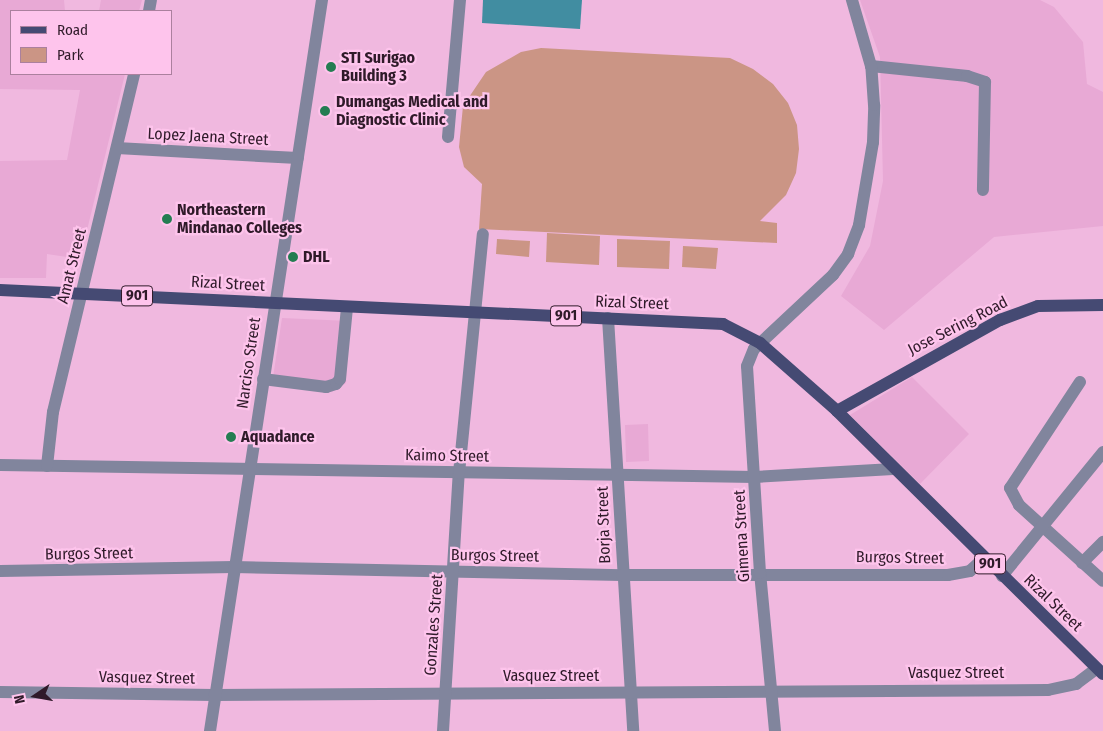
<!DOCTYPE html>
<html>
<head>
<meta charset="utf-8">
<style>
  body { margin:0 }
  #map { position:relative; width:1103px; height:731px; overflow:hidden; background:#f0b8df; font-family:"Fira Sans Condensed",sans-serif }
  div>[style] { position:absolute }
  .built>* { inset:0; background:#e8a9d5 }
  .green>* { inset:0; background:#cb9585 }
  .water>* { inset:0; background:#418da1 }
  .minor>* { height:12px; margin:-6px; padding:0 6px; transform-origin:6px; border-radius:6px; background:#81859d }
  .major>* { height:12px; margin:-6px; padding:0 6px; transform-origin:6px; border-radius:6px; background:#454a73 }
  .dots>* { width:14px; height:14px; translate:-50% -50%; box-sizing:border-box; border:2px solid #fec4ec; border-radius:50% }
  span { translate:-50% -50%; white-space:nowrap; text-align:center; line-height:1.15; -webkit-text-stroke:4.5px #fec4ec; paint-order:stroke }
  .shield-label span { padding:1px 4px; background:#fec4ec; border:1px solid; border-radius:4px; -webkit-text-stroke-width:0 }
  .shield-label { font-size:15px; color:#2f1a29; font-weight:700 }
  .poi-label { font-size:16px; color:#2f1a29; font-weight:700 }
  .left { translate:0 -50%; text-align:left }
  .street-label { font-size:16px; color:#2f1a29 }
  .legend { position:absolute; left:10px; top:10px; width:162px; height:65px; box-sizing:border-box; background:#fec4ec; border:1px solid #ab809e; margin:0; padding:6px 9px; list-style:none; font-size:15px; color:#2f1a29 }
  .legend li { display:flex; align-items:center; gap:10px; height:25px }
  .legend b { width:25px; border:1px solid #ab809e }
  .north { position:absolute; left:10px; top:671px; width:50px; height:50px; -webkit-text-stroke:4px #fec4ec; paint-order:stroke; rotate:258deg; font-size:14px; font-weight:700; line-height:20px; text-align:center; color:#2f1a29 }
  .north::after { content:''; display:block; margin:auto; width:18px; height:22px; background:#2f1a29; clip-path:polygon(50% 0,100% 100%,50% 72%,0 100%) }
</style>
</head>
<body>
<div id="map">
  <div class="built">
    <i style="clip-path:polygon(0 0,64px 0,65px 11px,11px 11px,11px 74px,125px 74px,80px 259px,47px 254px,46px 278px,0 278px,0 161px,67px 160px,80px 90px,0 89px)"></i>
    <i style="clip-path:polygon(101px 0,142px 0,139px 11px,99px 11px)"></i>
    <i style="clip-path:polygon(860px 0,1040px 0,1054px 7px,1083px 42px,1087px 84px,1103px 92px,1103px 226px,994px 237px,884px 330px,841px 296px,870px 246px,883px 181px,880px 57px)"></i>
    <i style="clip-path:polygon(282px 318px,349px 321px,346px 383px,332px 392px,272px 384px)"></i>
    <i style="clip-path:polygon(912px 377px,969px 434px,920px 484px,850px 415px)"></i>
    <i style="clip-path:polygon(648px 424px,649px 461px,626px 462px,625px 425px)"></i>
  </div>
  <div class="green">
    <i style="clip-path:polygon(541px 48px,730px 58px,753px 69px,773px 84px,788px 103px,797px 125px,799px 149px,796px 173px,786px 195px,760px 221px,777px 223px,777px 243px,479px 229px,482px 184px,464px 167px,459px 147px,463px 106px,486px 72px,521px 52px)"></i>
    <i style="clip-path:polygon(547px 233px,600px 236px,599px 265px,546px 262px)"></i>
    <i style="clip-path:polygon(497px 239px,530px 241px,529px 257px,496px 254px)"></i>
    <i style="clip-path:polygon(617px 239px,670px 241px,669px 269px,617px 267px)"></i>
    <i style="clip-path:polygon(683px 246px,718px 248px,716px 269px,682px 267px)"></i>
  </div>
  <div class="water">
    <i style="clip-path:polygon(483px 0,582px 0,580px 29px,482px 23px)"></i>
  </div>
  <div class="minor">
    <i style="left:149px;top:11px;width:11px;rotate:-80deg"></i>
    <i style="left:871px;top:66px;width:97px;rotate:5.9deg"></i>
    <i style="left:967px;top:76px;width:19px;rotate:18deg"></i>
    <i style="left:985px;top:82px;width:108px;rotate:91.1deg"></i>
    <i style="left:448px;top:137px;width:138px;rotate:-85deg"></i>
    <i style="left:117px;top:148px;width:181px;rotate:3.2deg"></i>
    <i style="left:608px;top:318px;width:414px;rotate:86.5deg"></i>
    <i style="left:263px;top:379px;width:64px;rotate:7.2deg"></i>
    <i style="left:326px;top:387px;width:10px;rotate:-17deg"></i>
    <i style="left:336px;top:384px;width:6px;rotate:-51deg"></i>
    <i style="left:340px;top:379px;width:72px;rotate:-84.4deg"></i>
    <i style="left:1080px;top:382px;width:127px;rotate:123.4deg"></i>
    <i style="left:1010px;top:488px;width:19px;rotate:62deg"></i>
    <i style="left:1019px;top:505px;width:113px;rotate:42.1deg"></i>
    <i style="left:0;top:465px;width:755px;rotate:0.91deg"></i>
    <i style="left:755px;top:477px;width:138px;rotate:-3.3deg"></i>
    <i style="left:47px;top:466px;width:54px;rotate:-83.7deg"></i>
    <i style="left:53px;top:412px;width:348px;rotate:-76.5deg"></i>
    <i style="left:1082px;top:563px;width:30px;rotate:-45deg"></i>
    <i style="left:0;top:571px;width:234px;rotate:-1deg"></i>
    <i style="left:234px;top:567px;width:388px;rotate:1.2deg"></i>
    <i style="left:622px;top:575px;width:326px"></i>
    <i style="left:948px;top:575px;width:22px;rotate:-10deg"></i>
    <i style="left:970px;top:571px;width:19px;rotate:-43deg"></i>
    <i style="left:1002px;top:576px;width:160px;rotate:-50.8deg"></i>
    <i style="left:0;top:692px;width:214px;rotate:0.8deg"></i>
    <i style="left:214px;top:695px;width:834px;rotate:-0.34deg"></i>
    <i style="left:1048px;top:690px;width:29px;rotate:-12deg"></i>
    <i style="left:1076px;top:684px;width:26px;rotate:-37deg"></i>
    <i style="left:210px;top:731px;width:740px;rotate:-81.29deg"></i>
    <i style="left:443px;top:731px;width:258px;rotate:-86.5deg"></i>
    <i style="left:459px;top:473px;width:240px;rotate:-84.3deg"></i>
    <i style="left:775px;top:731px;width:159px;rotate:-95.4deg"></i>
    <i style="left:760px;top:573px;width:207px;rotate:-93.6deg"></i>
    <i style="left:747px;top:366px;width:18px;rotate:-68deg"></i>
    <i style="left:754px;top:349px;width:108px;rotate:-43.1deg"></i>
    <i style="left:833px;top:275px;width:26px;rotate:-54deg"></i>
    <i style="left:848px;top:254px;width:31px;rotate:-69deg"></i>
    <i style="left:859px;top:225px;width:84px;rotate:-80.4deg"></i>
    <i style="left:873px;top:142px;width:37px;rotate:-88deg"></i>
    <i style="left:874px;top:105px;width:39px;rotate:-94deg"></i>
    <i style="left:871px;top:66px;width:69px;rotate:-106.1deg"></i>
  </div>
  <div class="major">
    <i style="left:0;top:290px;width:724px;rotate:2.69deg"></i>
    <i style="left:723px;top:324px;width:42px;rotate:27.2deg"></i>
    <i style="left:760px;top:343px;width:103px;rotate:41.4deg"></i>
    <i style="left:837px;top:411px;width:374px;rotate:44.7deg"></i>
    <i style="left:837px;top:411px;width:187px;rotate:-29.2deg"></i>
    <i style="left:1000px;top:320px;width:40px;rotate:-20.2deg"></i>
    <i style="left:1038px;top:306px;width:65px;rotate:-0.9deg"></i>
  </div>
  <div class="dots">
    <i style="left:331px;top:67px;background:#247d52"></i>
    <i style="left:325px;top:111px;background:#247d52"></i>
    <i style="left:167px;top:219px;background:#247d52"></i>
    <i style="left:293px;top:257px;background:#247d52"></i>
    <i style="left:231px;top:437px;background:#247d52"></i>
  </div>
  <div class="shield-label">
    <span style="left:137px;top:296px">901</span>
    <span style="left:566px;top:316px">901</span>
    <span style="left:990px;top:564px">901</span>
  </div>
  <div class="poi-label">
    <span class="left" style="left:341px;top:67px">STI Surigao<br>Building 3</span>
    <span class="left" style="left:336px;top:111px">Dumangas Medical and<br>Diagnostic Clinic</span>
    <span class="left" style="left:177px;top:219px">Northeastern<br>Mindanao Colleges</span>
    <span class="left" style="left:303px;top:257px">DHL</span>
    <span class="left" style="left:241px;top:437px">Aquadance</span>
  </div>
  <div class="street-label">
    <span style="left:208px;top:137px;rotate:3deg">Lopez Jaena Street</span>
    <span style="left:72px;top:266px;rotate:-76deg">Amat Street</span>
    <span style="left:228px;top:284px;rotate:3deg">Rizal Street</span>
    <span style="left:632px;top:303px;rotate:2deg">Rizal Street</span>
    <span style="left:958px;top:326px;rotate:-27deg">Jose Sering Road</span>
    <span style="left:249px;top:363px;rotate:-82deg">Narciso Street</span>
    <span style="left:447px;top:456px;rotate:1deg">Kaimo Street</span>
    <span style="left:604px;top:525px;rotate:-92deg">Borja Street</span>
    <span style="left:742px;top:536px;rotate:-93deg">Gimena Street</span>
    <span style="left:89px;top:554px;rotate:-1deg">Burgos Street</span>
    <span style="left:495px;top:556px;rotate:1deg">Burgos Street</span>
    <span style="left:900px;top:558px;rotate:1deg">Burgos Street</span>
    <span style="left:1053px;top:603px;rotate:44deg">Rizal Street</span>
    <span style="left:434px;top:625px;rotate:-86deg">Gonzales Street</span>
    <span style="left:956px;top:673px">Vasquez Street</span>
    <span style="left:551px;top:676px">Vasquez Street</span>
    <span style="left:147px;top:678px;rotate:1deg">Vasquez Street</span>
  </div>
  <ul class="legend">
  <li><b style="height:6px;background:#454a73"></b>Road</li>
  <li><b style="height:14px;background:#cb9585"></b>Park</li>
  </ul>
  <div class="north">N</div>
</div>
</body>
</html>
